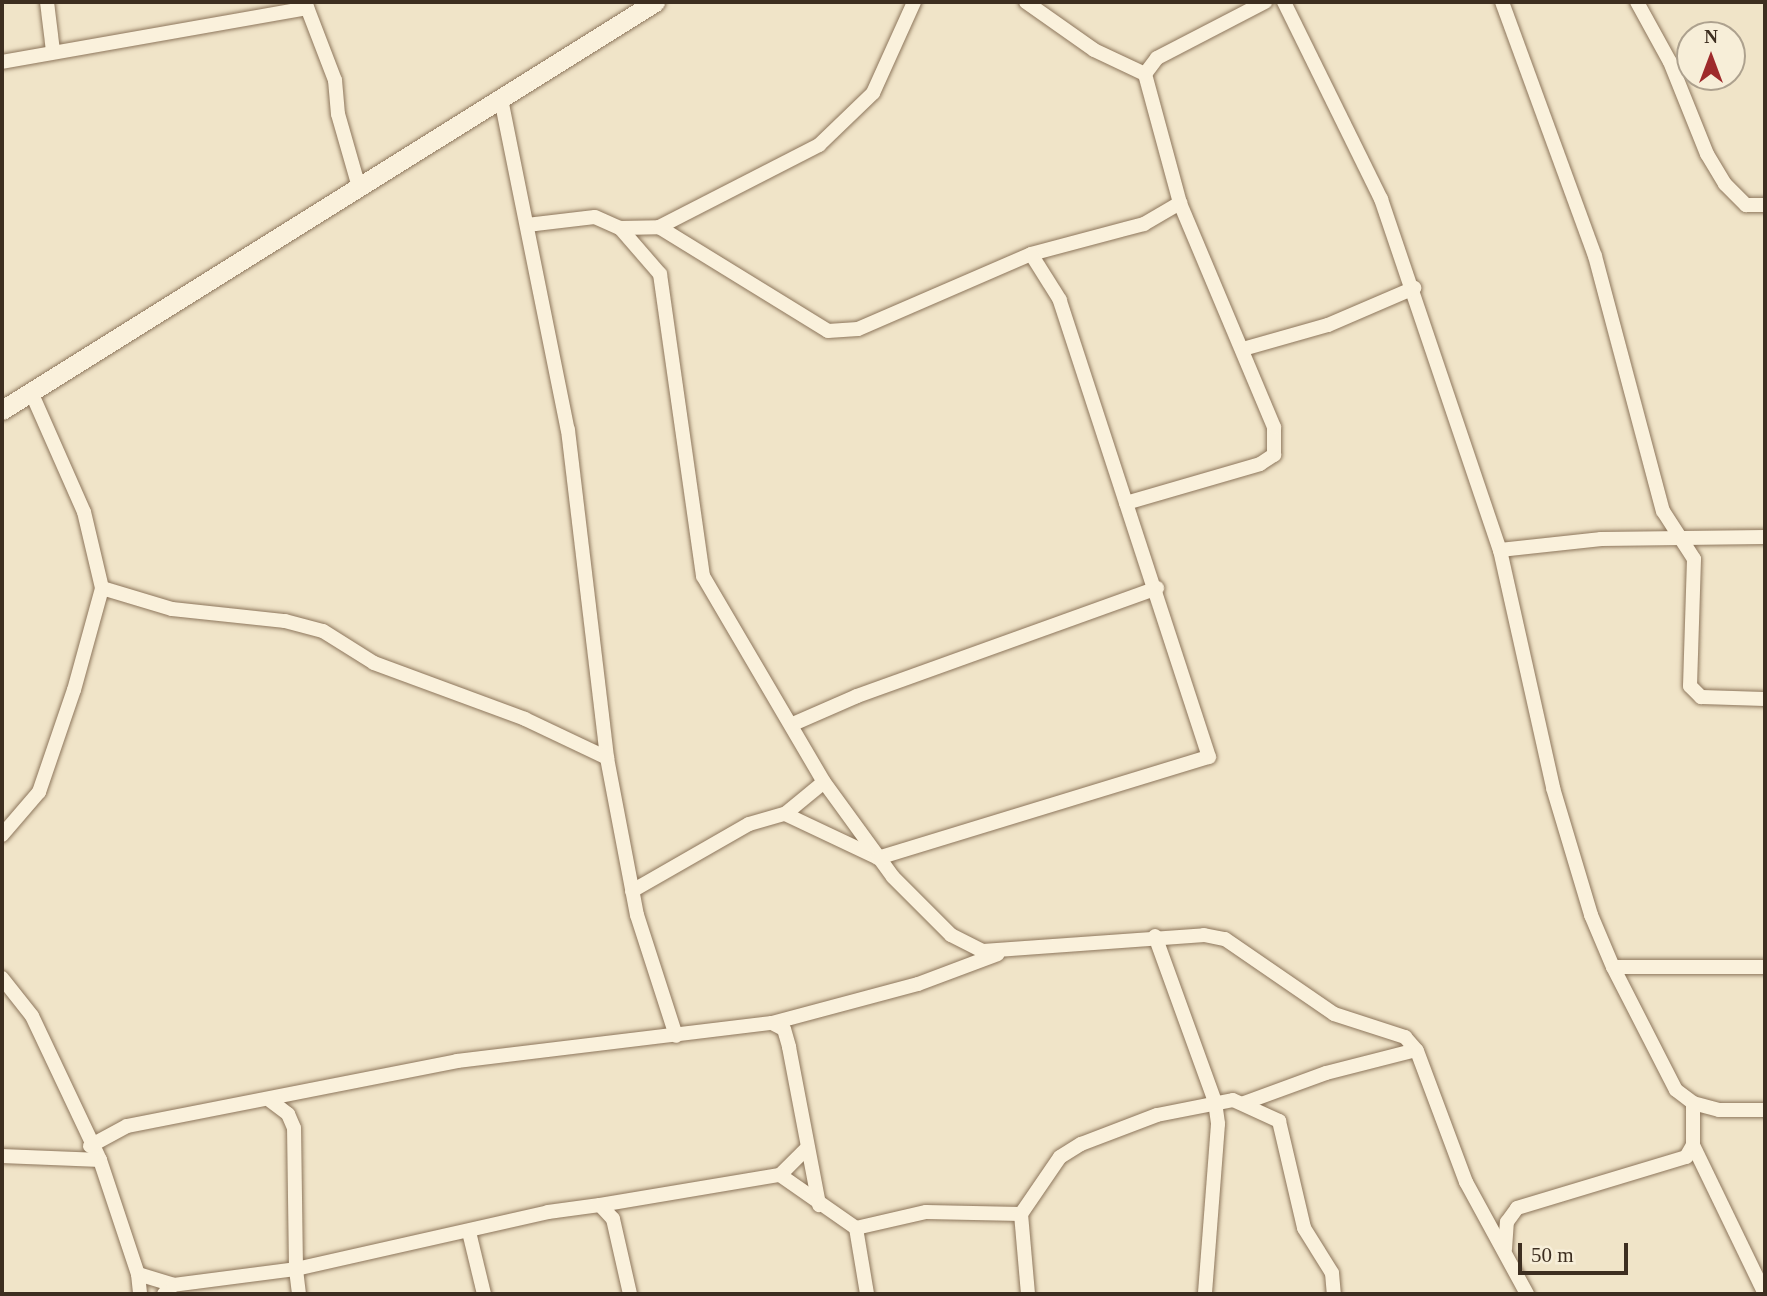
<!DOCTYPE html>
<html>
<head>
<meta charset="utf-8">
<style>
  body { margin:0 }
  #map { position:relative; width:1767px; height:1296px; overflow:hidden; background:#f0e4c8; font-family:Georgia,serif }
  div>[style] { position:absolute }
  .roads { filter:drop-shadow(0 0 2px #8d765c) drop-shadow(0 0 2px #8d765c) }
  .street>* { height:14px; margin:-7px; padding:0 7px; transform-origin:7px; border-radius:7px; background:#faf1dc }
  .secondary>* { height:19px; margin:-9.5px; padding:0 9.5px; transform-origin:9.5px; border-radius:9.5px; background:#faf1dc }
  span { translate:-50% -50%; white-space:nowrap; text-align:center; line-height:1.15; -webkit-text-stroke:6px #f7eed8; paint-order:stroke }
  .frame { position:absolute; inset:0; border:4px solid #3d2e20; pointer-events:none }
  .north { position:absolute; left:1676px; top:21px; width:70px; height:70px; box-sizing:border-box; background:#f7eed8; border:2px solid #ada18e; border-radius:50%; rotate:0deg; font-size:19px; font-weight:700; line-height:28px; text-align:center; color:#3d2e20 }
  .north::after { content:''; display:block; margin:auto; width:24px; height:32px; background:#9e2a2b; clip-path:polygon(50% 0,100% 100%,50% 72%,0 100%) }
  .scale { position:absolute; left:1518px; top:1243px; width:110px; height:32px; box-sizing:border-box; border:4px solid #3d2e20; border-top:0; padding-left:9px; font-size:21px; line-height:24px; white-space:nowrap; color:#3d2e20; -webkit-text-stroke:5px #f7eed8; paint-order:stroke }
</style>
</head>
<body>
<div id="map">
  <div class="roads">
    <div class="street">
      <i style="left:47px;top:2px;width:49px;rotate:83deg"></i>
      <i style="left:305px;top:2px;width:84px;rotate:69deg"></i>
      <i style="left:335px;top:80px;width:34px;rotate:85deg"></i>
      <i style="left:338px;top:114px;width:76px;rotate:74deg"></i>
      <i style="left:1026px;top:2px;width:83px;rotate:35.2deg"></i>
      <i style="left:1094px;top:50px;width:56px;rotate:25.2deg"></i>
      <i style="left:1284px;top:2px;width:220px;rotate:63.8deg"></i>
      <i style="left:1381px;top:199px;width:371px;rotate:71.3deg"></i>
      <i style="left:1500px;top:550px;width:102px;rotate:-6.2deg"></i>
      <i style="left:1601px;top:539px;width:164px;rotate:-0.7deg"></i>
      <i style="left:1502px;top:2px;width:270px;rotate:69.9deg"></i>
      <i style="left:1595px;top:256px;width:264px;rotate:75.1deg"></i>
      <i style="left:1663px;top:511px;width:57px;rotate:57.1deg"></i>
      <i style="left:1694px;top:559px;width:127px;rotate:91.8deg"></i>
      <i style="left:1690px;top:686px;width:16px;rotate:45deg"></i>
      <i style="left:1701px;top:697px;width:64px;rotate:1.8deg"></i>
      <i style="left:1637px;top:2px;width:68px;rotate:61.2deg"></i>
      <i style="left:1670px;top:62px;width:99px;rotate:68.1deg"></i>
      <i style="left:1707px;top:154px;width:35px;rotate:59deg"></i>
      <i style="left:1725px;top:184px;width:30px;rotate:45deg"></i>
      <i style="left:1746px;top:205px;width:19px"></i>
      <i style="left:2px;top:62px;width:310px;rotate:-10deg"></i>
      <i style="left:501px;top:99px;width:338px;rotate:78.6deg"></i>
      <i style="left:568px;top:430px;width:330px;rotate:83.2deg"></i>
      <i style="left:607px;top:758px;width:160px;rotate:79.2deg"></i>
      <i style="left:637px;top:915px;width:127px;rotate:72.1deg"></i>
      <i style="left:527px;top:225px;width:68px;rotate:-6.7deg"></i>
      <i style="left:595px;top:217px;width:27px;rotate:24deg"></i>
      <i style="left:620px;top:228px;width:39px;rotate:-1deg"></i>
      <i style="left:659px;top:227px;width:198px;rotate:31.6deg"></i>
      <i style="left:828px;top:331px;width:30px;rotate:-4deg"></i>
      <i style="left:858px;top:329px;width:189px;rotate:-23.4deg"></i>
      <i style="left:1031px;top:254px;width:117px;rotate:-14.9deg"></i>
      <i style="left:1144px;top:224px;width:42px;rotate:-30.3deg"></i>
      <i style="left:659px;top:227px;width:180px;rotate:-27.1deg"></i>
      <i style="left:819px;top:145px;width:75px;rotate:-43.9deg"></i>
      <i style="left:873px;top:93px;width:100px;rotate:-65.7deg"></i>
      <i style="left:620px;top:228px;width:61px;rotate:49deg"></i>
      <i style="left:660px;top:274px;width:305px;rotate:81.9deg"></i>
      <i style="left:703px;top:576px;width:239px;rotate:59.6deg"></i>
      <i style="left:824px;top:782px;width:117px;rotate:54deg"></i>
      <i style="left:893px;top:877px;width:82px;rotate:45deg"></i>
      <i style="left:951px;top:935px;width:36px;rotate:27deg"></i>
      <i style="left:983px;top:951px;width:222px;rotate:-4.1deg"></i>
      <i style="left:1204px;top:935px;width:21px;rotate:11deg"></i>
      <i style="left:1225px;top:939px;width:132px;rotate:34.5deg"></i>
      <i style="left:1334px;top:1014px;width:75px;rotate:17.9deg"></i>
      <i style="left:1405px;top:1037px;width:18px;rotate:49deg"></i>
      <i style="left:1417px;top:1051px;width:140px;rotate:69.5deg"></i>
      <i style="left:1466px;top:1182px;width:128px;rotate:61.4deg"></i>
      <i style="left:1243px;top:349px;width:88px;rotate:-15.8deg"></i>
      <i style="left:1328px;top:325px;width:94px;rotate:-23.3deg"></i>
      <i style="left:1126px;top:503px;width:140px;rotate:-16.2deg"></i>
      <i style="left:1260px;top:464px;width:17px;rotate:-33deg"></i>
      <i style="left:1274px;top:455px;width:28px;rotate:-90deg"></i>
      <i style="left:1274px;top:427px;width:243px;rotate:-112.8deg"></i>
      <i style="left:1180px;top:203px;width:134px;rotate:-105.2deg"></i>
      <i style="left:1145px;top:74px;width:20px;rotate:-53deg"></i>
      <i style="left:1157px;top:58px;width:122px;rotate:-27.4deg"></i>
      <i style="left:1500px;top:550px;width:244px;rotate:77.4deg"></i>
      <i style="left:1553px;top:788px;width:133px;rotate:73.3deg"></i>
      <i style="left:1591px;top:915px;width:56px;rotate:67.1deg"></i>
      <i style="left:1613px;top:967px;width:138px;rotate:62.9deg"></i>
      <i style="left:1676px;top:1090px;width:21px;rotate:37deg"></i>
      <i style="left:1693px;top:1103px;width:27px;rotate:15deg"></i>
      <i style="left:1719px;top:1110px;width:46px"></i>
      <i style="left:102px;top:588px;width:73px;rotate:16.7deg"></i>
      <i style="left:172px;top:609px;width:114px;rotate:6.1deg"></i>
      <i style="left:285px;top:621px;width:39px;rotate:15deg"></i>
      <i style="left:323px;top:631px;width:60px;rotate:32.1deg"></i>
      <i style="left:374px;top:663px;width:161px;rotate:20.3deg"></i>
      <i style="left:525px;top:719px;width:91px;rotate:25.4deg"></i>
      <i style="left:793px;top:724px;width:70px;rotate:-23.6deg"></i>
      <i style="left:857px;top:696px;width:319px;rotate:-19.8deg"></i>
      <i style="left:785px;top:814px;width:103px;rotate:25.3deg"></i>
      <i style="left:878px;top:858px;width:346px;rotate:-17deg"></i>
      <i style="left:1209px;top:757px;width:481px;rotate:-108.1deg"></i>
      <i style="left:1060px;top:300px;width:54px;rotate:-122.2deg"></i>
      <i style="left:2px;top:835px;width:57px;rotate:-49.3deg"></i>
      <i style="left:39px;top:792px;width:108px;rotate:-71.1deg"></i>
      <i style="left:74px;top:690px;width:106px;rotate:-74.6deg"></i>
      <i style="left:102px;top:588px;width:78px;rotate:-103.3deg"></i>
      <i style="left:84px;top:512px;width:129px;rotate:-113.8deg"></i>
      <i style="left:632px;top:891px;width:135px;rotate:-29.8deg"></i>
      <i style="left:749px;top:824px;width:37px;rotate:-16deg"></i>
      <i style="left:785px;top:814px;width:50px;rotate:-39.4deg"></i>
      <i style="left:1155px;top:936px;width:177px;rotate:70.1deg"></i>
      <i style="left:1215px;top:1102px;width:22px;rotate:82deg"></i>
      <i style="left:1218px;top:1124px;width:170px;rotate:94.4deg"></i>
      <i style="left:1613px;top:967px;width:152px"></i>
      <i style="left:2px;top:978px;width:48px;rotate:51.7deg"></i>
      <i style="left:32px;top:1016px;width:159px;rotate:64.7deg"></i>
      <i style="left:100px;top:1160px;width:120px;rotate:71.6deg"></i>
      <i style="left:138px;top:1274px;width:20px;rotate:84deg"></i>
      <i style="left:772px;top:1023px;width:151px;rotate:-15deg"></i>
      <i style="left:918px;top:984px;width:85px;rotate:-20.6deg"></i>
      <i style="left:1244px;top:1103px;width:87px;rotate:-20.1deg"></i>
      <i style="left:1326px;top:1073px;width:93px;rotate:-14.3deg"></i>
      <i style="left:1693px;top:1145px;width:165px;rotate:64.2deg"></i>
      <i style="left:90px;top:1146px;width:42px;rotate:-28.4deg"></i>
      <i style="left:127px;top:1126px;width:336px;rotate:-11.1deg"></i>
      <i style="left:457px;top:1061px;width:317px;rotate:-6.9deg"></i>
      <i style="left:772px;top:1023px;width:13px;rotate:27deg"></i>
      <i style="left:784px;top:1029px;width:19px;rotate:74deg"></i>
      <i style="left:789px;top:1047px;width:161px;rotate:79.2deg"></i>
      <i style="left:2px;top:1156px;width:98px;rotate:2.3deg"></i>
      <i style="left:780px;top:1175px;width:37px;rotate:-45deg"></i>
      <i style="left:600px;top:1205px;width:182px;rotate:-9.5deg"></i>
      <i style="left:780px;top:1175px;width:93px;rotate:34.9deg"></i>
      <i style="left:856px;top:1228px;width:72px;rotate:-12.9deg"></i>
      <i style="left:926px;top:1212px;width:95px;rotate:1.2deg"></i>
      <i style="left:1021px;top:1214px;width:69px;rotate:-55.6deg"></i>
      <i style="left:1060px;top:1157px;width:25px;rotate:-32deg"></i>
      <i style="left:1081px;top:1144px;width:81px;rotate:-20.9deg"></i>
      <i style="left:1157px;top:1115px;width:77px;rotate:-11.2deg"></i>
      <i style="left:1233px;top:1100px;width:51px;rotate:24.5deg"></i>
      <i style="left:1279px;top:1121px;width:110px;rotate:76.8deg"></i>
      <i style="left:1304px;top:1228px;width:53px;rotate:58.1deg"></i>
      <i style="left:1332px;top:1273px;width:21px;rotate:85deg"></i>
      <i style="left:1021px;top:1214px;width:80px;rotate:85deg"></i>
      <i style="left:856px;top:1228px;width:67px;rotate:80.5deg"></i>
      <i style="left:469px;top:1232px;width:64px;rotate:76.4deg"></i>
      <i style="left:1505px;top:1249px;width:27px;rotate:-86deg"></i>
      <i style="left:1507px;top:1222px;width:17px;rotate:-54deg"></i>
      <i style="left:1517px;top:1208px;width:177px;rotate:-16.8deg"></i>
      <i style="left:1686px;top:1157px;width:14px;rotate:-60deg"></i>
      <i style="left:1693px;top:1145px;width:42px;rotate:-90deg"></i>
      <i style="left:138px;top:1274px;width:37px;rotate:17deg"></i>
      <i style="left:164px;top:1294px;width:13px;rotate:-45deg"></i>
      <i style="left:173px;top:1285px;width:124px;rotate:-7.4deg"></i>
      <i style="left:296px;top:1269px;width:141px;rotate:-90.8deg"></i>
      <i style="left:294px;top:1128px;width:15px;rotate:-113deg"></i>
      <i style="left:288px;top:1114px;width:25px;rotate:-143deg"></i>
      <i style="left:299px;top:1294px;width:25px;rotate:-97deg"></i>
      <i style="left:296px;top:1269px;width:258px;rotate:-12.7deg"></i>
      <i style="left:548px;top:1212px;width:52px;rotate:-7.7deg"></i>
      <i style="left:600px;top:1205px;width:19px;rotate:47deg"></i>
      <i style="left:613px;top:1219px;width:77px;rotate:77.2deg"></i>
    </div>
    <div class="secondary">
      <i style="left:2px;top:410px;width:770px;rotate:-32deg"></i>
    </div>
  </div>
  <div class="frame"></div>
  <div class="north">N</div>
  <div class="scale">50 m</div>
</div>
</body>
</html>
